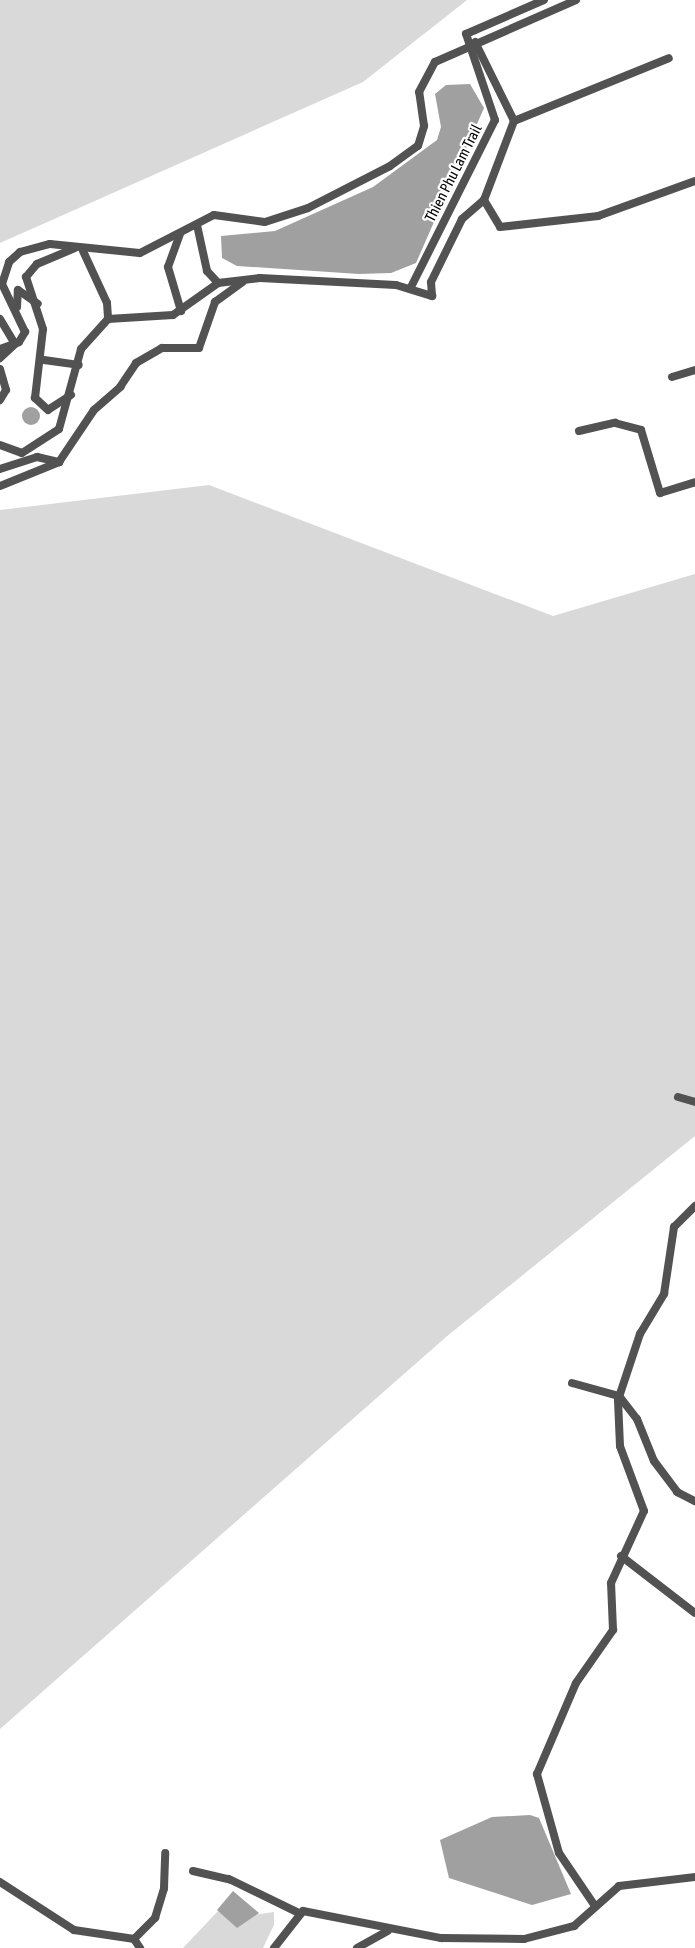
<!DOCTYPE html>
<html>
<head>
<meta charset="utf-8">
<style>
  body { margin:0 }
  #map { position:relative; width:695px; height:1948px; overflow:hidden; background:#fff; font-family:"Asap Condensed",sans-serif }
  div>[style] { position:absolute }
  .green>* { inset:0; background:#d9d9d9 }
  .water>* { inset:0; background:#a0a0a0 }
  .round { border-radius:50% }
  .street>* { height:8px; margin:-4px; padding:0 4px; transform-origin:4px; border-radius:4px; background:#525252 }
  span { translate:-50% -50%; white-space:nowrap; text-align:center; line-height:1.15; -webkit-text-stroke:4.5px #fff; paint-order:stroke }
  .street-label { font-size:15px; color:#000 }
</style>
</head>
<body>
<div id="map">
  <div class="green">
    <i style="clip-path:polygon(0 0,467px 0,363px 82px,0 243px)"></i>
    <i style="clip-path:polygon(209px 485px,553px 616px,695px 574px,695px 1136px,446px 1337px,0 1729px,0 510px)"></i>
    <i style="clip-path:polygon(218px 1911px,238px 1917px,274px 1912px,274px 1925px,263px 1948px,183px 1948px)"></i>
  </div>
  <div class="water">
    <i style="clip-path:polygon(470px 84px,484px 108px,416px 263px,391px 273px,359px 274px,237px 266px,222px 258px,221px 236px,275px 231px,373px 187px,437px 140px,441px 127px,435px 94px,446px 85px)"></i>
    <i class="round" style="left:22px;top:407px;width:18px;height:18px"></i>
    <i style="clip-path:polygon(530px 1815px,539px 1818px,571px 1894px,532px 1905px,449px 1878px,440px 1840px,492px 1817px)"></i>
    <i style="clip-path:polygon(233px 1891px,259px 1913px,237px 1928px,217px 1910px)"></i>
  </div>
  <div class="street">
    <i style="left:475px;top:42px;width:88px;rotate:63.7deg"></i>
    <i style="left:514px;top:121px;width:85px;rotate:110.8deg"></i>
    <i style="left:484px;top:200px;width:31px;rotate:59deg"></i>
    <i style="left:500px;top:227px;width:99px;rotate:-6.4deg"></i>
    <i style="left:598px;top:216px;width:103px;rotate:-19.8deg"></i>
    <i style="left:514px;top:121px;width:167px;rotate:-22.1deg"></i>
    <i style="left:197px;top:225px;width:47px;rotate:77.7deg"></i>
    <i style="left:207px;top:271px;width:16px;rotate:47deg"></i>
    <i style="left:180px;top:234px;width:35px;rotate:110deg"></i>
    <i style="left:168px;top:267px;width:46px;rotate:73.5deg"></i>
    <i style="left:83px;top:251px;width:57px;rotate:65.2deg"></i>
    <i style="left:107px;top:303px;width:16px;rotate:86deg"></i>
    <i style="left:410px;top:289px;width:189px;rotate:-63.3deg"></i>
    <i style="left:495px;top:120px;width:91px;rotate:-108.6deg"></i>
    <i style="left:466px;top:34px;width:85px;rotate:-23.6deg"></i>
    <i style="left:17px;top:307px;width:17px;rotate:-87deg"></i>
    <i style="left:18px;top:290px;width:24px;rotate:35deg"></i>
    <i style="left:0;top:319px;width:29px;rotate:59deg"></i>
    <i style="left:15px;top:344px;width:21px;rotate:137deg"></i>
    <i style="left:0;top:349px;width:20px;rotate:-20deg"></i>
    <i style="left:19px;top:342px;width:12px;rotate:-59deg"></i>
    <i style="left:25px;top:332px;width:53px;rotate:-115.6deg"></i>
    <i style="left:2px;top:284px;width:23px;rotate:-72deg"></i>
    <i style="left:9px;top:262px;width:15px;rotate:-42deg"></i>
    <i style="left:20px;top:252px;width:31px;rotate:-15deg"></i>
    <i style="left:50px;top:244px;width:90px;rotate:5.7deg"></i>
    <i style="left:140px;top:253px;width:83px;rotate:-27.2deg"></i>
    <i style="left:214px;top:215px;width:51px;rotate:7.8deg"></i>
    <i style="left:265px;top:222px;width:45px;rotate:-18deg"></i>
    <i style="left:308px;top:208px;width:92px;rotate:-27.1deg"></i>
    <i style="left:390px;top:166px;width:34px;rotate:-36deg"></i>
    <i style="left:418px;top:146px;width:21px;rotate:-73deg"></i>
    <i style="left:424px;top:126px;width:34px;rotate:-98deg"></i>
    <i style="left:419px;top:92px;width:34px;rotate:-62deg"></i>
    <i style="left:435px;top:62px;width:154px;rotate:-23.7deg"></i>
    <i style="left:44px;top:360px;width:35px;rotate:8deg"></i>
    <i style="left:0;top:369px;width:22px;rotate:74deg"></i>
    <i style="left:6px;top:390px;width:12px;rotate:121deg"></i>
    <i style="left:672px;top:377px;width:24px;rotate:-17deg"></i>
    <i style="left:71px;top:395px;width:27px;rotate:147deg"></i>
    <i style="left:48px;top:410px;width:18px;rotate:-137deg"></i>
    <i style="left:35px;top:398px;width:69px;rotate:-83.4deg"></i>
    <i style="left:43px;top:329px;width:55px;rotate:-108.1deg"></i>
    <i style="left:26px;top:277px;width:17px;rotate:-50deg"></i>
    <i style="left:37px;top:264px;width:41px;rotate:-22.8deg"></i>
    <i style="left:579px;top:431px;width:37px;rotate:-13deg"></i>
    <i style="left:615px;top:423px;width:27px;rotate:15deg"></i>
    <i style="left:641px;top:430px;width:66px;rotate:73.2deg"></i>
    <i style="left:660px;top:493px;width:37px;rotate:-17deg"></i>
    <i style="left:0;top:445px;width:23px;rotate:20deg"></i>
    <i style="left:22px;top:453px;width:44px;rotate:-33deg"></i>
    <i style="left:59px;top:429px;width:83px;rotate:-74.6deg"></i>
    <i style="left:81px;top:349px;width:40px;rotate:-48deg"></i>
    <i style="left:108px;top:319px;width:65px;rotate:-3.5deg"></i>
    <i style="left:173px;top:315px;width:55px;rotate:-35.4deg"></i>
    <i style="left:218px;top:283px;width:42px;rotate:-6.8deg"></i>
    <i style="left:260px;top:278px;width:136px;rotate:2.9deg"></i>
    <i style="left:396px;top:285px;width:38px;rotate:17deg"></i>
    <i style="left:432px;top:296px;width:14px;rotate:-94deg"></i>
    <i style="left:431px;top:282px;width:70px;rotate:-63.8deg"></i>
    <i style="left:462px;top:219px;width:29px;rotate:-41deg"></i>
    <i style="left:59px;top:462px;width:63px;rotate:-56.1deg"></i>
    <i style="left:94px;top:410px;width:35px;rotate:-41deg"></i>
    <i style="left:120px;top:387px;width:29px;rotate:-56deg"></i>
    <i style="left:136px;top:363px;width:30px;rotate:-30deg"></i>
    <i style="left:162px;top:348px;width:37px"></i>
    <i style="left:199px;top:348px;width:49px;rotate:-70.8deg"></i>
    <i style="left:215px;top:302px;width:34px;rotate:-36deg"></i>
    <i style="left:0;top:469px;width:39px;rotate:-18deg"></i>
    <i style="left:37px;top:457px;width:23px;rotate:13deg"></i>
    <i style="left:0;top:486px;width:64px;rotate:-22.1deg"></i>
    <i style="left:678px;top:1097px;width:18px;rotate:16deg"></i>
    <i style="left:572px;top:1383px;width:49px;rotate:15.5deg"></i>
    <i style="left:619px;top:1396px;width:29px;rotate:52deg"></i>
    <i style="left:637px;top:1419px;width:45px;rotate:68deg"></i>
    <i style="left:654px;top:1461px;width:39px;rotate:53deg"></i>
    <i style="left:677px;top:1492px;width:20px;rotate:27deg"></i>
    <i style="left:621px;top:1556px;width:93px;rotate:37.6deg"></i>
    <i style="left:193px;top:1871px;width:37px;rotate:13deg"></i>
    <i style="left:229px;top:1879px;width:78px;rotate:25.9deg"></i>
    <i style="left:0;top:1882px;width:88px;rotate:33deg"></i>
    <i style="left:74px;top:1930px;width:61px;rotate:8.5deg"></i>
    <i style="left:134px;top:1939px;width:11px;rotate:56deg"></i>
    <i style="left:595px;top:1906px;width:64px;rotate:-124.2deg"></i>
    <i style="left:559px;top:1853px;width:82px;rotate:-105.6deg"></i>
    <i style="left:537px;top:1774px;width:99px;rotate:-66.8deg"></i>
    <i style="left:576px;top:1683px;width:65px;rotate:-55.1deg"></i>
    <i style="left:613px;top:1630px;width:47px;rotate:-92.4deg"></i>
    <i style="left:611px;top:1583px;width:79px;rotate:-65.4deg"></i>
    <i style="left:644px;top:1511px;width:69px;rotate:-110.3deg"></i>
    <i style="left:620px;top:1446px;width:46px;rotate:-92.5deg"></i>
    <i style="left:618px;top:1400px;width:70px;rotate:-71.6deg"></i>
    <i style="left:640px;top:1334px;width:47px;rotate:-59deg"></i>
    <i style="left:664px;top:1294px;width:68px;rotate:-81.5deg"></i>
    <i style="left:674px;top:1227px;width:30px;rotate:-45deg"></i>
    <i style="left:134px;top:1939px;width:30px;rotate:-45deg"></i>
    <i style="left:155px;top:1918px;width:31px;rotate:-73deg"></i>
    <i style="left:164px;top:1888px;width:35px;rotate:-88deg"></i>
    <i style="left:274px;top:1948px;width:47px;rotate:-51.9deg"></i>
    <i style="left:303px;top:1911px;width:141px;rotate:11.1deg"></i>
    <i style="left:441px;top:1938px;width:83px;rotate:0.7deg"></i>
    <i style="left:524px;top:1939px;width:52px;rotate:-14.6deg"></i>
    <i style="left:574px;top:1926px;width:60px;rotate:-41.6deg"></i>
    <i style="left:619px;top:1886px;width:77px;rotate:-6.8deg"></i>
    <i style="left:357px;top:1948px;width:35px;rotate:-29deg"></i>
  </div>
  <div class="street-label">
    <span style="left:453px;top:173px;rotate:-63deg">Thien Phu Lam Trail</span>
  </div>
</div>
</body>
</html>
